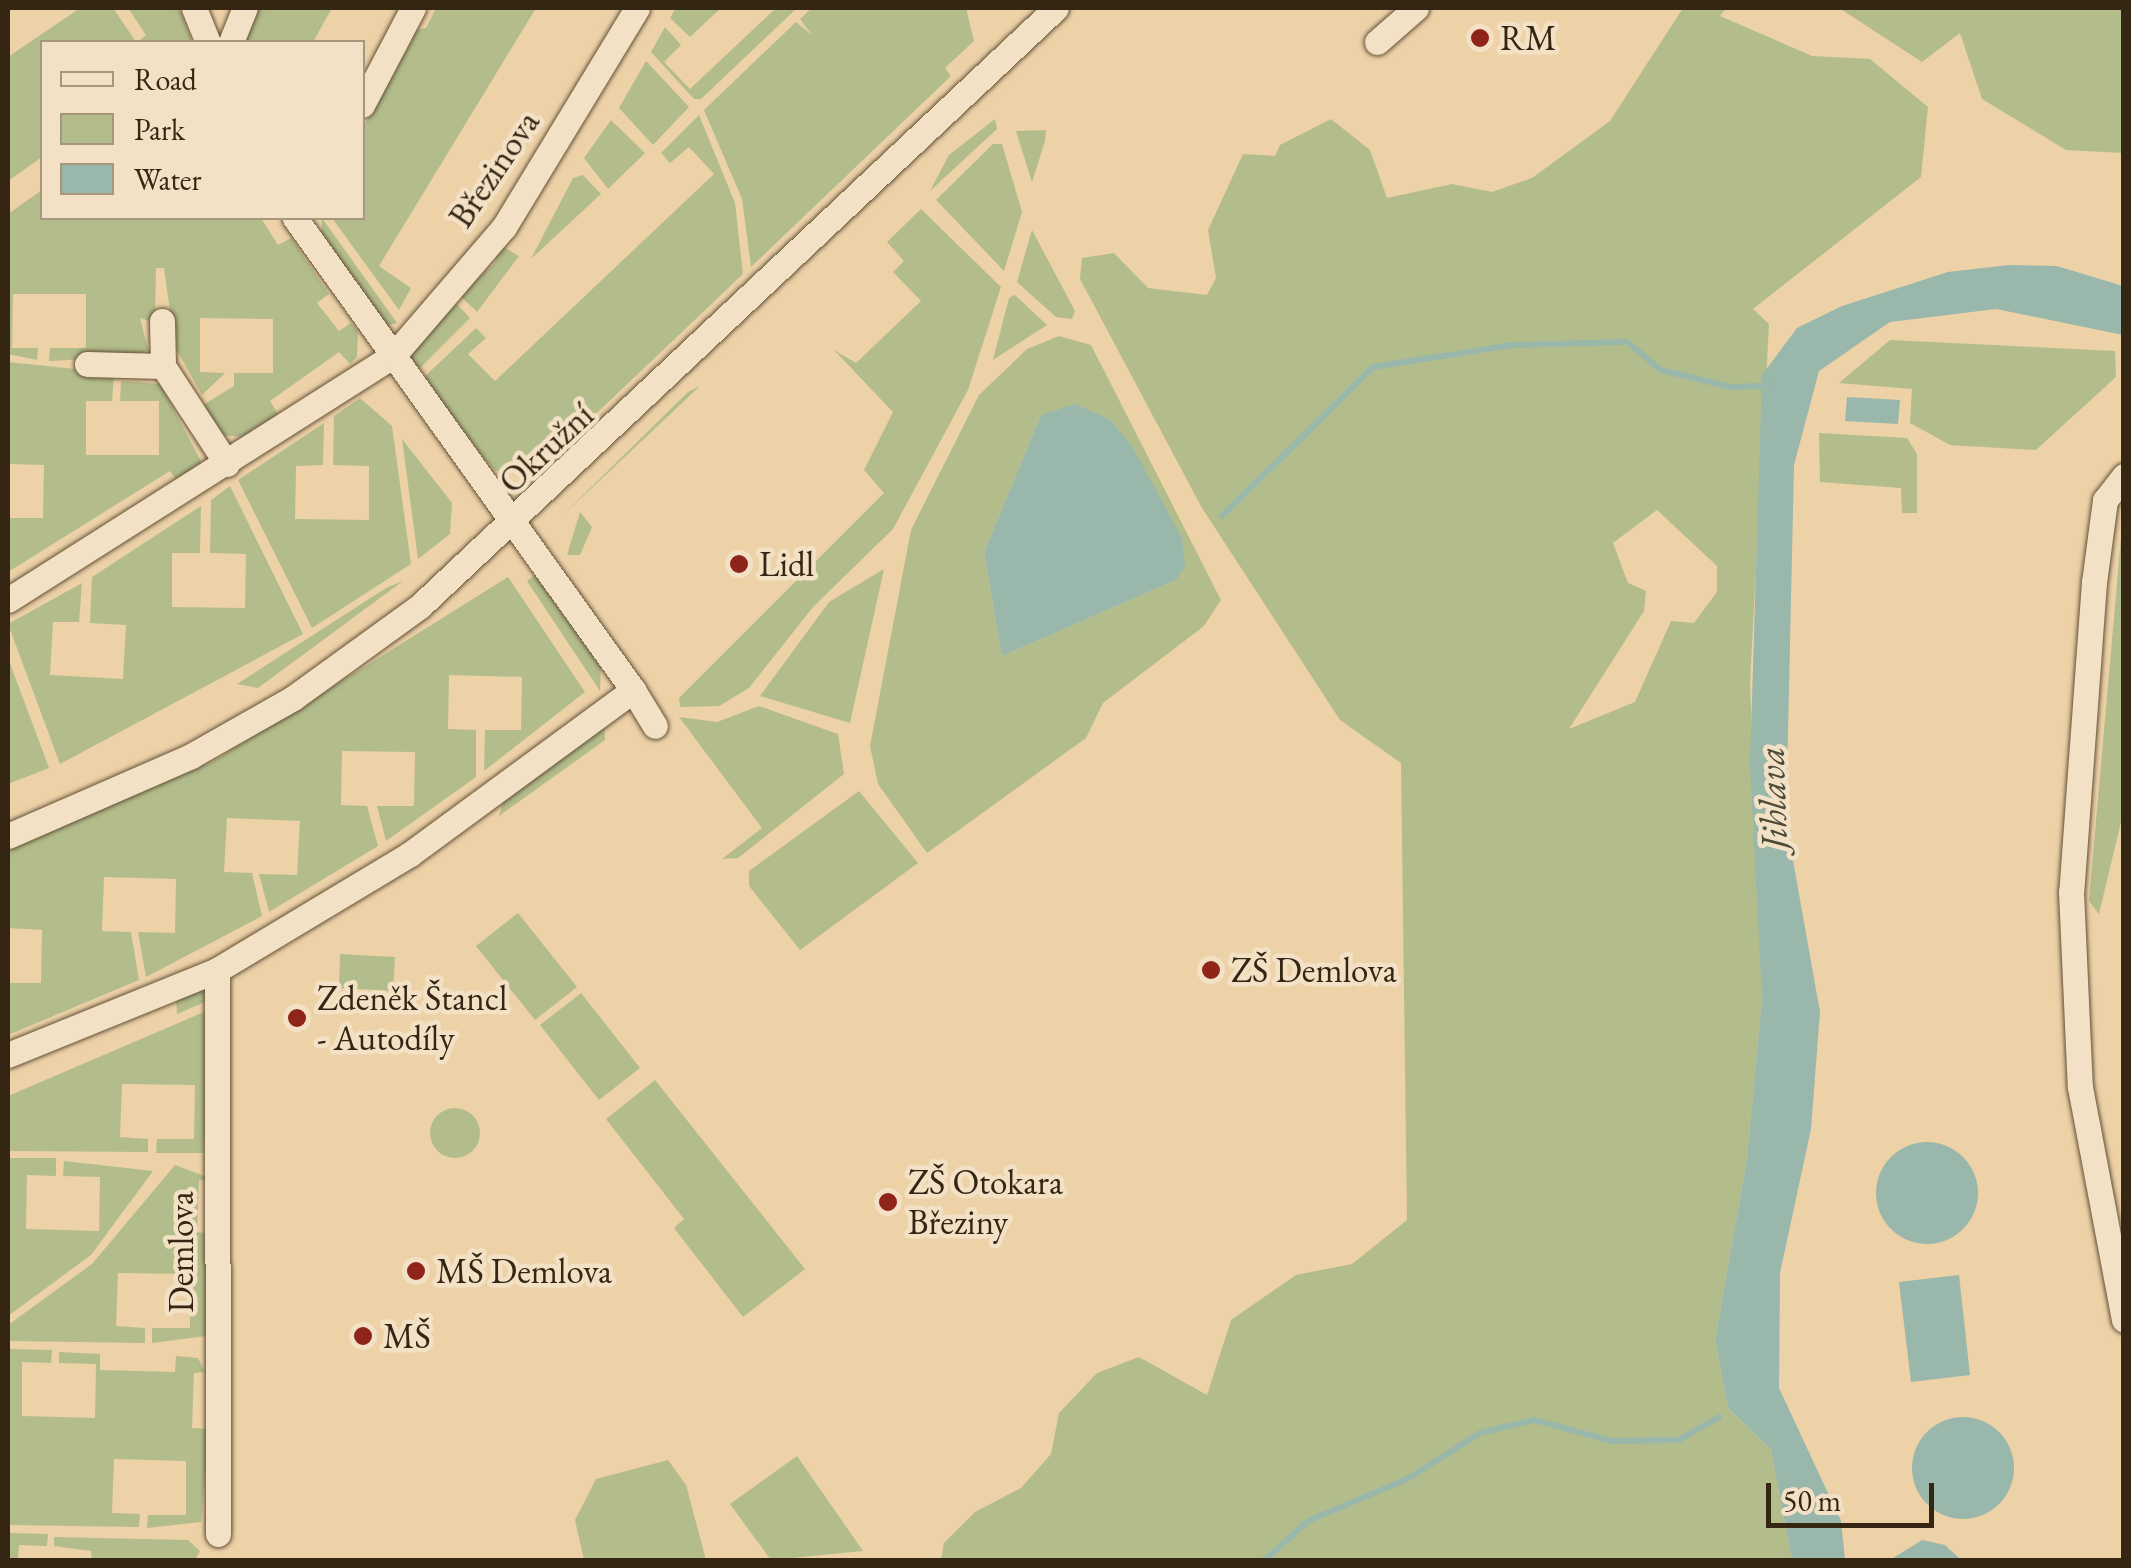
<!DOCTYPE html>
<html>
<head>
<meta charset="utf-8">
<style>
  body { margin:0 }
  #map { position:relative; width:2131px; height:1568px; overflow:hidden; background:#edd1a7; font-family:"EB Garamond",serif }
  div>[style] { position:absolute }
  .green>* { inset:0; background:#b3bd8b }
  .round { border-radius:50% }
  .water>* { inset:0; background:#99b7ab }
  .stream>* { height:6px; margin:-3px; padding:0 3px; transform-origin:3px; border-radius:3px; background:#99b7ab }
  .roads { filter:drop-shadow(0 0 2px #625137) drop-shadow(0 0 2px #625137) }
  .minor>* { height:25px; margin:-12.5px; padding:0 12.5px; transform-origin:12.5px; border-radius:12.5px; background:#f3e1c6 }
  .dots>* { width:28px; height:28px; translate:-50% -50%; box-sizing:border-box; border:5px solid #f3e1c6; border-radius:50% }
  span { translate:-50% -50%; white-space:nowrap; text-align:center; line-height:1.15; -webkit-text-stroke:9px #f3e1c6; paint-order:stroke }
  .poi-label { font-size:35px; color:#342612 }
  .left { translate:0 -50%; text-align:left }
  .street-label { font-size:35px; color:#342612 }
  .water-label { font-size:38px; color:#4d4a38; font-style:italic }
  .frame { position:absolute; inset:0; border:10px solid #342612; pointer-events:none }
  .legend { position:absolute; left:40px; top:40px; width:325px; height:180px; box-sizing:border-box; background:#f3e1c6; border:2px solid #a7967e; margin:0; padding:12px 18px; list-style:none; font-size:30px; color:#342612 }
  .legend li { display:flex; align-items:center; gap:20px; height:50px }
  .legend b { width:50px; border:2px solid #a7967e }
  .scale { position:absolute; left:1766px; top:1483px; width:168px; height:45px; box-sizing:border-box; border:5px solid #342612; border-top:0; padding-left:12px; font-size:30px; line-height:35px; white-space:nowrap; color:#342612; -webkit-text-stroke:8px #f3e1c6; paint-order:stroke }
</style>
</head>
<body>
<div id="map">
  <div class="green">
    <i style="clip-path:polygon(80px 8px,113px 8px,136px 42px,42px 42px,42px 157px,8px 181px,8px 57px)"></i>
    <i style="clip-path:polygon(128px 8px,179px 8px,192px 42px,138px 42px,146px 35px)"></i>
    <i style="clip-path:polygon(255px 8px,332px 8px,313px 42px,241px 42px)"></i>
    <i style="clip-path:polygon(436px 8px,536px 8px,379px 266px,411px 288px,399px 310px,332px 218px,362px 218px,363px 127px,413px 39px,408px 31px,426px 28px)"></i>
    <i style="clip-path:polygon(676px 8px,721px 8px,690px 37px,670px 18px)"></i>
    <i style="clip-path:polygon(776px 8px,797px 8px,701px 99px,694px 99px,651px 52px,665px 27px,681px 45px,664px 62px,690px 89px)"></i>
    <i style="clip-path:polygon(812px 8px,966px 8px,974px 41px,945px 68px,951px 76px,751px 267px,742px 199px,704px 110px,796px 22px,812px 35px,800px 19px)"></i>
    <i style="clip-path:polygon(evenodd,1683px 8px,1726px 8px,1720px 16px,1812px 56px,1870px 59px,1928px 107px,1921px 177px,1753px 309px,1769px 324px,1750px 683px,1762px 998px,1747px 1158px,1715px 1340px,1728px 1408px,1771px 1450px,1792px 1560px,941px 1560px,944px 1543px,975px 1512px,1021px 1488px,1051px 1454px,1059px 1413px,1097px 1373px,1139px 1357px,1207px 1395px,1231px 1320px,1296px 1275px,1352px 1264px,1407px 1220px,1401px 763px,1340px 720px,1202px 508px,1080px 279px,1082px 258px,1114px 253px,1148px 288px,1207px 295px,1216px 278px,1208px 230px,1243px 154px,1275px 156px,1280px 145px,1331px 119px,1370px 150px,1387px 198px,1452px 184px,1492px 192px,1532px 178px,1610px 121px,1683px 8px,1657px 510px,1717px 566px,1717px 592px,1694px 623px,1671px 621px,1635px 702px,1569px 729px,1644px 611px,1646px 591px,1628px 583px,1613px 543px,1657px 510px)"></i>
    <i style="clip-path:polygon(1839px 8px,2123px 8px,2123px 153px,2066px 150px,1982px 99px,1960px 33px,1922px 62px)"></i>
    <i style="clip-path:polygon(646px 61px,689px 107px,653px 145px,619px 108px)"></i>
    <i style="clip-path:polygon(699px 115px,735px 203px,743px 274px,539px 468px,495px 471px,420px 381px,476px 328px,486px 338px,468px 354px,495px 381px,714px 174px,689px 147px,670px 163px,661px 153px)"></i>
    <i style="clip-path:polygon(995px 119px,997px 129px,930px 191px,949px 155px)"></i>
    <i style="clip-path:polygon(611px 120px,645px 153px,608px 189px,584px 158px)"></i>
    <i style="clip-path:polygon(1046px 130px,1045px 141px,1032px 182px,1016px 131px)"></i>
    <i style="clip-path:polygon(993px 144px,1002px 144px,1022px 212px,1004px 271px,936px 200px)"></i>
    <i style="clip-path:polygon(583px 175px,601px 194px,531px 259px,573px 178px)"></i>
    <i style="clip-path:polygon(42px 190px,42px 218px,261px 218px,278px 245px,291px 238px,329px 294px,317px 303px,339px 331px,351px 323px,358px 332px,357px 357px,350px 364px,339px 352px,270px 401px,278px 414px,244px 437px,221px 435px,200px 407px,234px 386px,234px 373px,273px 373px,273px 319px,200px 318px,200px 372px,225px 373px,202px 395px,175px 347px,164px 268px,156px 268px,155px 323px,140px 318px,148px 349px,137px 357px,49px 361px,50px 348px,86px 348px,86px 294px,13px 294px,12px 348px,38px 348px,37px 360px,8px 354px,8px 214px)"></i>
    <i style="clip-path:polygon(921px 209px,1001px 287px,968px 390px,893px 529px,813px 607px,749px 688px,719px 706px,680px 707px,679px 698px,884px 493px,864px 470px,893px 412px,834px 350px,856px 363px,921px 301px,893px 272px,904px 261px,887px 242px)"></i>
    <i style="clip-path:polygon(322px 218px,397px 323px,386px 326px,321px 234px)"></i>
    <i style="clip-path:polygon(1032px 230px,1075px 311px,1072px 319px,1056px 317px,1017px 282px)"></i>
    <i style="clip-path:polygon(500px 245px,519px 256px,477px 312px,459px 295px,495px 263px)"></i>
    <i style="clip-path:polygon(1015px 295px,1047px 325px,993px 360px,1009px 298px)"></i>
    <i style="clip-path:polygon(454px 301px,470px 318px,415px 373px,411px 353px)"></i>
    <i style="clip-path:polygon(evenodd,1059px 336px,1091px 345px,1221px 600px,1204px 626px,1103px 703px,1086px 738px,927px 853px,878px 784px,870px 746px,911px 530px,979px 395px,1027px 349px,1059px 336px,1041px 415px,1176px 580px,1002px 656px,984px 552px,1041px 415px)"></i>
    <i style="clip-path:polygon(1890px 340px,2115px 351px,2116px 377px,2036px 450px,1950px 445px,1910px 423px,1912px 389px,1839px 383px)"></i>
    <i style="clip-path:polygon(8px 362px,114px 373px,112px 401px,86px 401px,86px 455px,159px 455px,159px 401px,120px 401px,121px 381px,160px 384px,202px 463px,178px 482px,170px 471px,8px 572px,8px 518px,43px 518px,44px 465px,8px 464px)"></i>
    <i style="clip-path:polygon(700px 386px,560px 518px,688px 392px)"></i>
    <i style="clip-path:polygon(360px 398px,392px 426px,411px 564px,312px 628px,238px 480px,324px 423px,323px 465px,296px 466px,295px 519px,369px 520px,369px 466px,333px 465px,334px 416px)"></i>
    <i style="clip-path:polygon(1819px 433px,1907px 438px,1917px 454px,1917px 513px,1902px 513px,1901px 488px,1820px 482px)"></i>
    <i style="clip-path:polygon(402px 439px,452px 503px,450px 534px,418px 559px)"></i>
    <i style="clip-path:polygon(230px 486px,303px 634px,60px 764px,8px 624px,82px 583px,79px 622px,53px 622px,50px 675px,123px 679px,126px 625px,90px 623px,92px 577px,201px 506px,200px 553px,172px 553px,172px 607px,245px 608px,246px 554px,210px 553px,211px 500px)"></i>
    <i style="clip-path:polygon(580px 512px,592px 527px,580px 555px,567px 555px)"></i>
    <i style="clip-path:polygon(2123px 515px,2124px 809px,2099px 914px,2089px 901px)"></i>
    <i style="clip-path:polygon(884px 569px,850px 723px,760px 696px,829px 602px)"></i>
    <i style="clip-path:polygon(535px 575px,601px 665px,600px 691px,527px 581px)"></i>
    <i style="clip-path:polygon(508px 577px,585px 692px,484px 771px,485px 730px,521px 730px,522px 677px,449px 675px,448px 729px,476px 730px,476px 777px,386px 841px,377px 806px,414px 806px,415px 752px,342px 751px,341px 805px,367px 806px,378px 846px,269px 912px,259px 874px,297px 875px,300px 821px,227px 818px,224px 872px,252px 873px,262px 916px,146px 977px,138px 932px,175px 933px,176px 879px,104px 877px,102px 931px,131px 932px,139px 980px,8px 1035px,8px 983px,41px 983px,42px 930px,8px 928px,8px 849px,212px 762px)"></i>
    <i style="clip-path:polygon(403px 581px,258px 688px,237px 684px,386px 588px)"></i>
    <i style="clip-path:polygon(8px 658px,49px 768px,8px 784px)"></i>
    <i style="clip-path:polygon(759px 706px,838px 734px,844px 774px,738px 858px,722px 859px,762px 828px,679px 717px,717px 722px)"></i>
    <i style="clip-path:polygon(604px 724px,605px 740px,499px 816px,505px 795px)"></i>
    <i style="clip-path:polygon(859px 791px,918px 863px,800px 950px,749px 886px,749px 871px)"></i>
    <i style="clip-path:polygon(518px 913px,577px 987px,535px 1020px,476px 946px)"></i>
    <i style="clip-path:polygon(340px 954px,395px 957px,393px 991px,339px 988px)"></i>
    <i style="clip-path:polygon(201px 991px,214px 998px,177px 1014px,176px 997px)"></i>
    <i style="clip-path:polygon(581px 993px,640px 1068px,599px 1100px,540px 1025px)"></i>
    <i style="clip-path:polygon(218px 1006px,203px 1153px,156px 1153px,157px 1139px,194px 1139px,195px 1085px,122px 1084px,120px 1137px,148px 1139px,148px 1152px,8px 1151px,8px 1096px)"></i>
    <i style="clip-path:polygon(655px 1080px,805px 1269px,743px 1317px,674px 1228px,684px 1219px,606px 1119px)"></i>
    <i class="round" style="left:430px;top:1108px;width:50px;height:50px"></i>
    <i style="clip-path:polygon(8px 1158px,56px 1158px,56px 1176px,27px 1175px,26px 1229px,99px 1231px,100px 1177px,63px 1176px,64px 1161px,153px 1171px,91px 1255px,8px 1316px)"></i>
    <i style="clip-path:polygon(175px 1165px,215px 1180px,199px 1180px,197px 1232px,214px 1234px,206px 1336px,152px 1343px,152px 1328px,190px 1328px,190px 1274px,118px 1273px,116px 1326px,145px 1328px,145px 1343px,8px 1341px,8px 1325px,92px 1264px)"></i>
    <i style="clip-path:polygon(8px 1349px,52px 1350px,51px 1363px,22px 1362px,22px 1416px,95px 1418px,96px 1364px,59px 1363px,59px 1352px,100px 1354px,100px 1370px,175px 1372px,176px 1356px,198px 1358px,205px 1372px,194px 1373px,192px 1428px,209px 1429px,201px 1522px,147px 1528px,148px 1515px,186px 1515px,186px 1461px,114px 1459px,112px 1513px,140px 1514px,139px 1527px,8px 1525px)"></i>
    <i style="clip-path:polygon(797px 1456px,863px 1551px,771px 1560px,730px 1504px)"></i>
    <i style="clip-path:polygon(668px 1460px,686px 1485px,706px 1560px,584px 1560px,575px 1520px,596px 1479px)"></i>
    <i style="clip-path:polygon(8px 1533px,48px 1534px,47px 1546px,19px 1545px,18px 1560px,8px 1560px)"></i>
    <i style="clip-path:polygon(54px 1537px,188px 1540px,200px 1551px,195px 1560px,92px 1560px,91px 1551px,54px 1546px)"></i>
  </div>
  <div class="water">
    <i style="clip-path:polygon(2009px 265px,2057px 266px,2123px 286px,2123px 335px,1996px 309px,1890px 322px,1819px 371px,1794px 465px,1786px 821px,1820px 1012px,1811px 1129px,1780px 1273px,1779px 1388px,1841px 1521px,1845px 1560px,1792px 1560px,1771px 1450px,1728px 1408px,1715px 1340px,1747px 1158px,1762px 998px,1750px 764px,1762px 375px,1797px 328px,1842px 306px,1948px 272px)"></i>
    <i style="clip-path:polygon(1847px 397px,1900px 400px,1898px 424px,1845px 421px)"></i>
    <i style="clip-path:polygon(1075px 404px,1109px 419px,1132px 446px,1182px 538px,1185px 567px,1176px 580px,1002px 656px,984px 552px,1041px 415px)"></i>
    <i class="round" style="left:1876px;top:1142px;width:102px;height:102px"></i>
    <i style="clip-path:polygon(1959px 1275px,1970px 1375px,1911px 1382px,1899px 1282px)"></i>
    <i class="round" style="left:1912px;top:1417px;width:102px;height:102px"></i>
    <i style="clip-path:polygon(1922px 1540px,1945px 1545px,1961px 1560px,1890px 1560px)"></i>
  </div>
  <div class="stream">
    <i style="left:1631px;top:345px;width:39px;rotate:40deg"></i>
    <i style="left:1661px;top:370px;width:72px;rotate:13.7deg"></i>
    <i style="left:1731px;top:387px;width:37px;rotate:-2deg"></i>
    <i style="left:1222px;top:516px;width:212px;rotate:-44.6deg"></i>
    <i style="left:1373px;top:367px;width:141px;rotate:-9deg"></i>
    <i style="left:1512px;top:345px;width:115px;rotate:-1.5deg"></i>
    <i style="left:1265px;top:1560px;width:58px;rotate:-42.2deg"></i>
    <i style="left:1308px;top:1521px;width:108px;rotate:-23deg"></i>
    <i style="left:1407px;top:1479px;width:86px;rotate:-32.2deg"></i>
    <i style="left:1480px;top:1433px;width:56px;rotate:-13.5deg"></i>
    <i style="left:1534px;top:1420px;width:81px;rotate:15.1deg"></i>
    <i style="left:1612px;top:1441px;width:67px;rotate:-0.9deg"></i>
    <i style="left:1679px;top:1440px;width:46px;rotate:-29.9deg"></i>
  </div>
  <div class="roads">
    <div class="minor">
      <i style="left:194px;top:8px;width:37px;rotate:68deg"></i>
      <i style="left:231px;top:42px;width:37px;rotate:-68deg"></i>
      <i style="left:1377px;top:42px;width:52px;rotate:-41.1deg"></i>
      <i style="left:362px;top:105px;width:110px;rotate:-62.3deg"></i>
      <i style="left:162px;top:321px;width:45px;rotate:88.7deg"></i>
      <i style="left:87px;top:364px;width:76px;rotate:1.5deg"></i>
      <i style="left:163px;top:366px;width:117px;rotate:56.9deg"></i>
      <i style="left:2124px;top:476px;width:31px;rotate:128deg"></i>
      <i style="left:2105px;top:500px;width:83px;rotate:97.6deg"></i>
      <i style="left:2094px;top:582px;width:311px;rotate:94.2deg"></i>
      <i style="left:2071px;top:892px;width:195px;rotate:87.4deg"></i>
      <i style="left:2080px;top:1087px;width:237px;rotate:79.3deg"></i>
      <i style="left:8px;top:600px;width:456px;rotate:-32.4deg"></i>
      <i style="left:393px;top:356px;width:170px;rotate:-49.3deg"></i>
      <i style="left:504px;top:227px;width:256px;rotate:-58.7deg"></i>
      <i style="left:633px;top:690px;width:42px;rotate:58.6deg"></i>
      <i style="left:8px;top:836px;width:200px;rotate:-23.6deg"></i>
      <i style="left:191px;top:756px;width:117px;rotate:-29.6deg"></i>
      <i style="left:293px;top:698px;width:157px;rotate:-35.9deg"></i>
      <i style="left:420px;top:606px;width:873px;rotate:-43.24deg"></i>
      <i style="left:217px;top:970px;width:564px;rotate:89.9deg"></i>
      <i style="left:8px;top:1055px;width:226px;rotate:-22.1deg"></i>
      <i style="left:217px;top:970px;width:225px;rotate:-31deg"></i>
      <i style="left:410px;top:854px;width:277px;rotate:-36.3deg"></i>
      <i style="left:633px;top:690px;width:581px;rotate:-125.61deg"></i>
    </div>
  </div>
  <div class="dots">
    <i style="left:1480px;top:38px;background:#8f2418"></i>
    <i style="left:739px;top:564px;background:#8f2418"></i>
    <i style="left:1211px;top:970px;background:#8f2418"></i>
    <i style="left:297px;top:1018px;background:#8f2418"></i>
    <i style="left:888px;top:1202px;background:#8f2418"></i>
    <i style="left:416px;top:1271px;background:#8f2418"></i>
    <i style="left:363px;top:1336px;background:#8f2418"></i>
  </div>
  <div class="poi-label">
    <span class="left" style="left:1500px;top:38px">RM</span>
    <span class="left" style="left:759px;top:564px">Lidl</span>
    <span class="left" style="left:1231px;top:970px">ZŠ Demlova</span>
    <span class="left" style="left:317px;top:1018px">Zdeněk Štancl<br>- Autodíly</span>
    <span class="left" style="left:908px;top:1202px">ZŠ Otokara<br>Březiny</span>
    <span class="left" style="left:436px;top:1271px">MŠ Demlova</span>
    <span class="left" style="left:383px;top:1336px">MŠ</span>
  </div>
  <div class="street-label">
    <span style="left:494px;top:169px;rotate:-56deg">Březinova</span>
    <span style="left:546px;top:448px;rotate:-43deg">Okružní</span>
    <span style="left:181px;top:1252px;rotate:-90deg">Demlova</span>
  </div>
  <div class="water-label">
    <span style="left:1772px;top:798px;rotate:-92deg">Jihlava</span>
  </div>
  <div class="frame"></div>
  <ul class="legend">
  <li><b style="height:12px;background:#f3e1c6"></b>Road</li>
  <li><b style="height:28px;background:#b3bd8b"></b>Park</li>
  <li><b style="height:28px;background:#99b7ab"></b>Water</li>
  </ul>
  <div class="scale">50 m</div>
</div>
</body>
</html>
